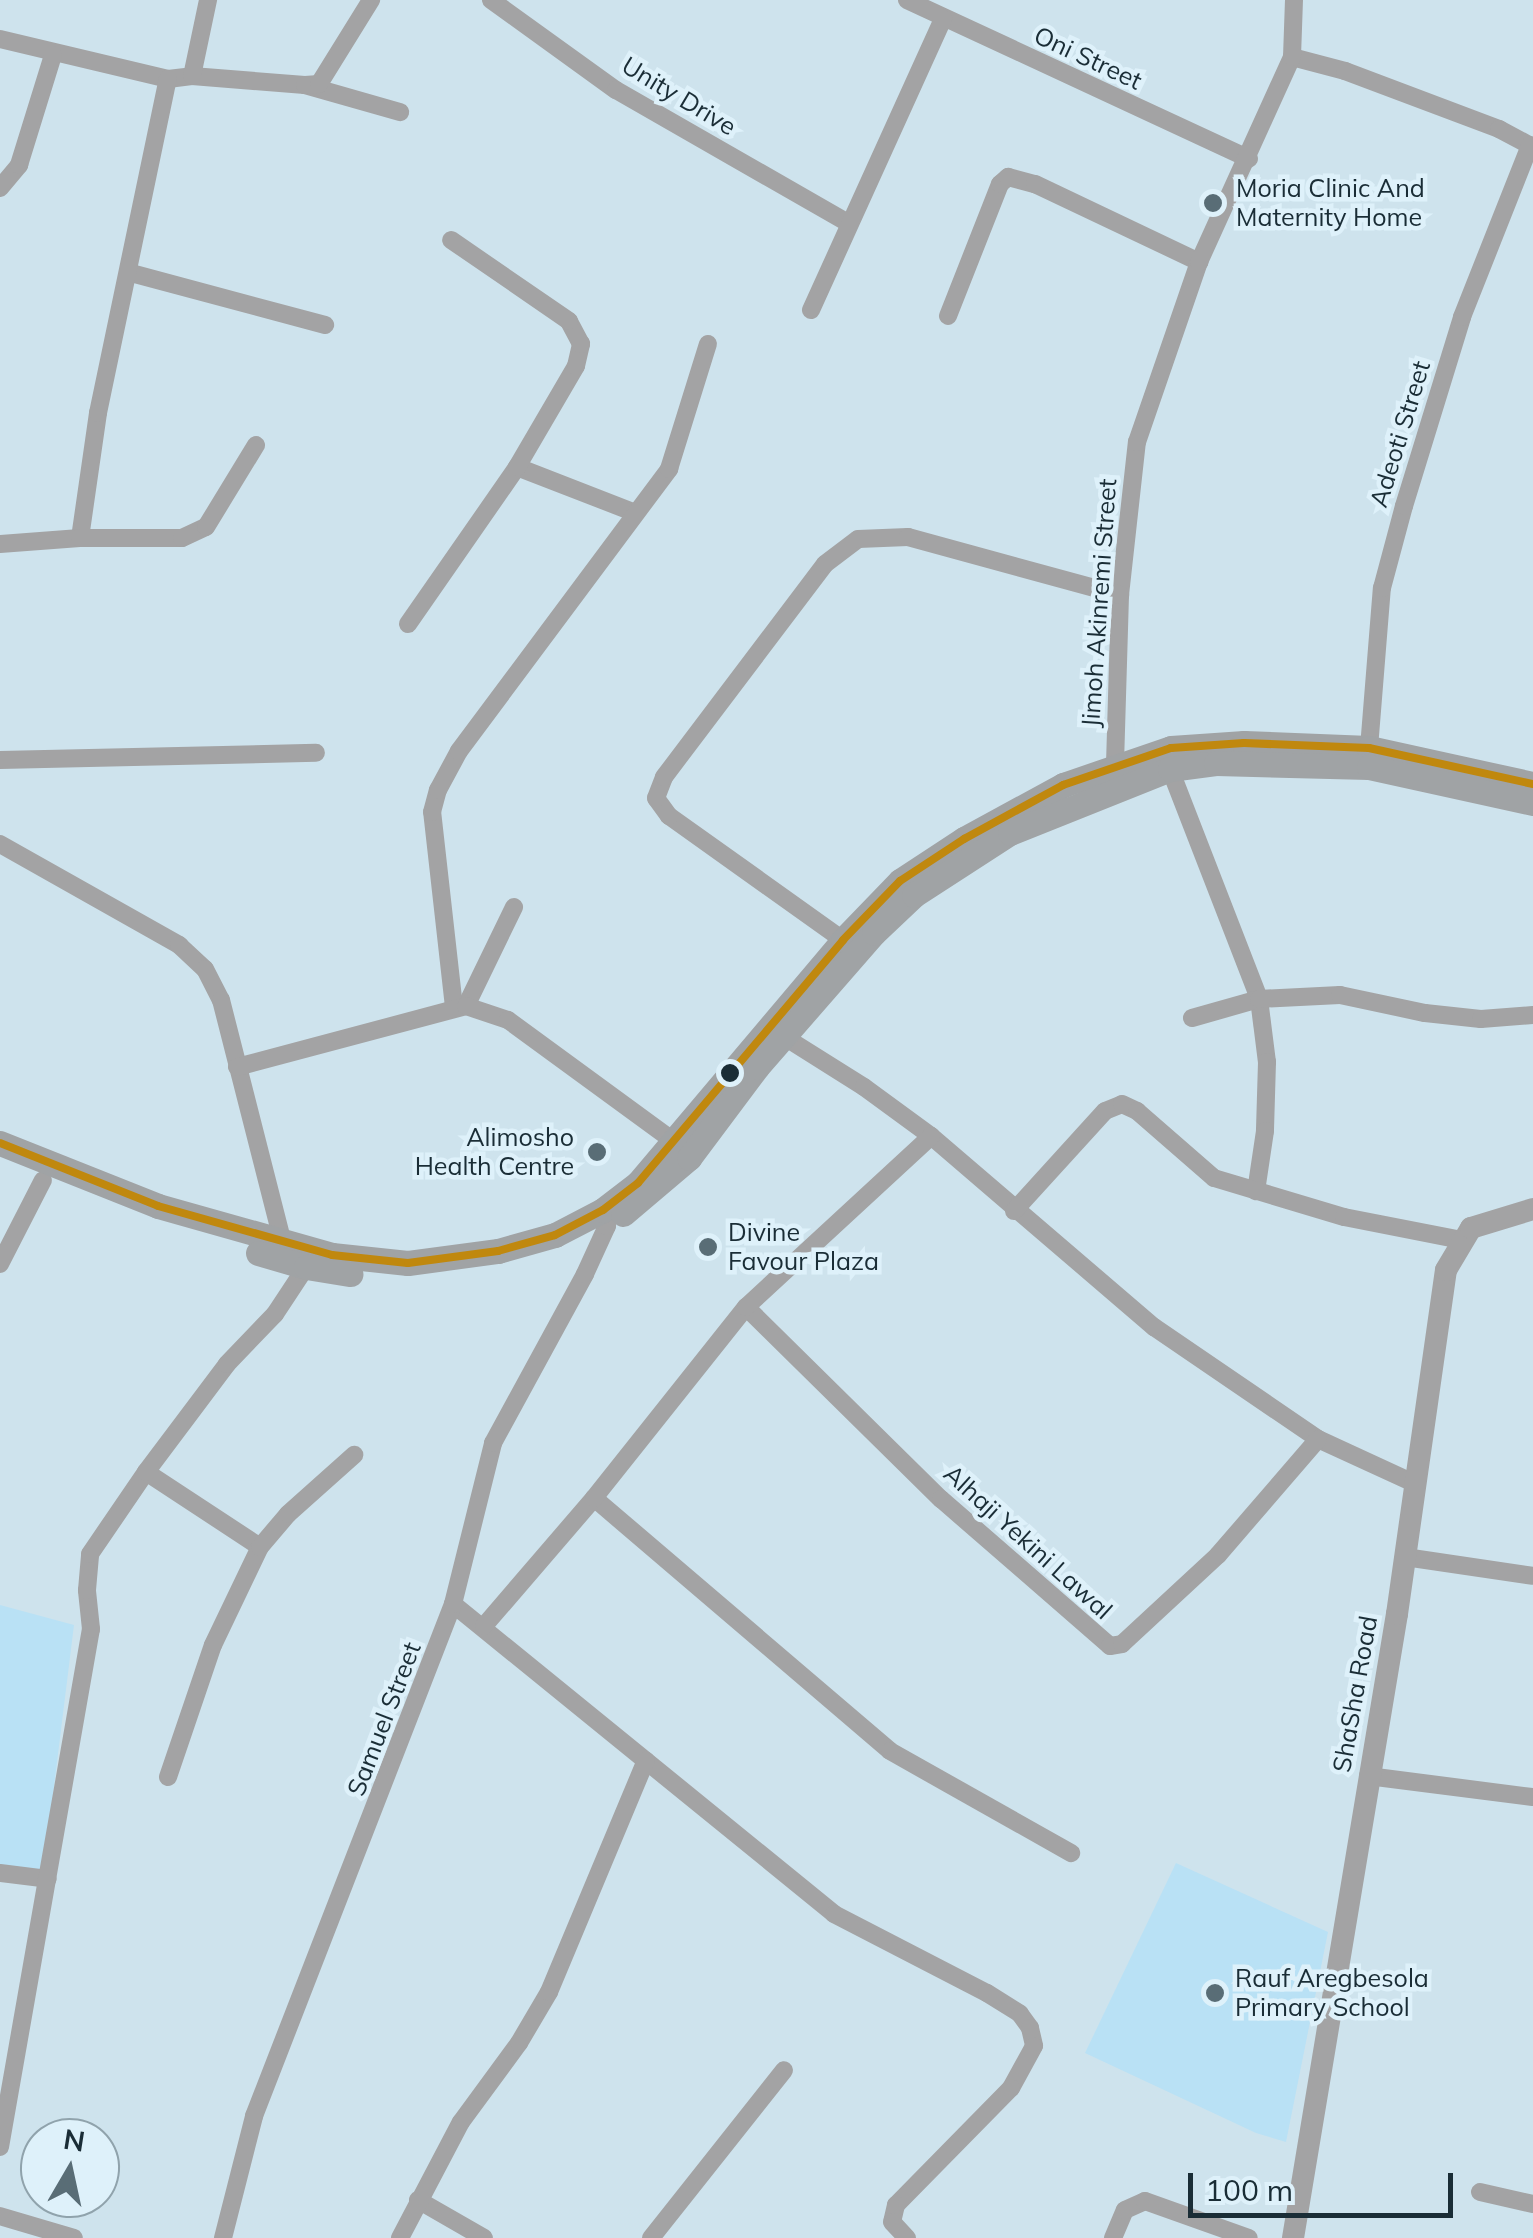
<!DOCTYPE html>
<html>
<head>
<meta charset="utf-8">
<style>
  body { margin:0 }
  #map { position:relative; width:1533px; height:2238px; overflow:hidden; background:#cee3ed; font-family:Mulish,sans-serif }
  div>[style] { position:absolute }
  .built>* { inset:0; background:#b9e1f5 }
  .minor>* { height:18px; margin:-9px; padding:0 9px; transform-origin:9px; border-radius:9px; background:#a3a3a4 }
  .tertiary>* { height:22px; margin:-11px; padding:0 11px; transform-origin:11px; border-radius:11px; background:#a3a3a4 }
  .secondary>* { height:25px; margin:-12.5px; padding:0 12.5px; transform-origin:12.5px; border-radius:12.5px; background:#a0a3a5 }
  .bus-1>* { height:8px; margin:-4px; padding:0 4px; transform-origin:4px; border-radius:4px; background:#c0880e }
  .dots>* { width:28px; height:28px; translate:-50% -50%; box-sizing:border-box; border:5px solid #def1fa; border-radius:50% }
  span { translate:-50% -50%; white-space:nowrap; text-align:center; line-height:1.15; -webkit-text-stroke:9px #def1fa; paint-order:stroke }
  .street-label { font-size:25px; color:#1a2d36 }
  .poi-label { font-size:25px; color:#1a2d36 }
  .left { translate:0 -50%; text-align:left }
  .right { translate:-100% -50%; text-align:right }
  .north { position:absolute; left:20px; top:2118px; width:100px; height:100px; box-sizing:border-box; background:#def1fa; border:2px solid #90a3ac; border-radius:50%; rotate:9deg; font-size:28px; font-weight:700; line-height:40px; text-align:center; color:#1a2d36 }
  .north::after { content:''; display:block; margin:auto; width:35px; height:45px; background:#596d76; clip-path:polygon(50% 0,100% 100%,50% 72%,0 100%) }
  .scale { position:absolute; left:1188px; top:2173px; width:265px; height:45px; box-sizing:border-box; border:5px solid #1a2d36; border-top:0; padding-left:12px; font-size:30px; line-height:35px; white-space:nowrap; color:#1a2d36; -webkit-text-stroke:8px #def1fa; paint-order:stroke }
</style>
</head>
<body>
<div id="map">
  <div class="built">
    <i style="clip-path:polygon(0 1605px,74px 1625px,43px 1875px,0 1870px)"></i>
    <i style="clip-path:polygon(1176px 1863px,1328px 1932px,1286px 2142px,1256px 2133px,1085px 2053px)"></i>
  </div>
  <div class="minor">
    <i style="left:491px;top:0;width:154px;rotate:35.8deg"></i>
    <i style="left:616px;top:90px;width:267px;rotate:29.8deg"></i>
    <i style="left:907px;top:0;width:377px;rotate:24.9deg"></i>
    <i style="left:0;top:39px;width:173px;rotate:13.4deg"></i>
    <i style="left:168px;top:79px;width:24px;rotate:-7deg"></i>
    <i style="left:192px;top:76px;width:113px;rotate:4.6deg"></i>
    <i style="left:305px;top:85px;width:99px;rotate:15.9deg"></i>
    <i style="left:1292px;top:57px;width:55px;rotate:14.8deg"></i>
    <i style="left:1345px;top:71px;width:165px;rotate:20.6deg"></i>
    <i style="left:1499px;top:129px;width:38px;rotate:28deg"></i>
    <i style="left:192px;top:76px;width:78px;rotate:-78.1deg"></i>
    <i style="left:305px;top:85px;width:14px;rotate:-4deg"></i>
    <i style="left:319px;top:84px;width:99px;rotate:-58.2deg"></i>
    <i style="left:0;top:188px;width:30px;rotate:-50deg"></i>
    <i style="left:19px;top:165px;width:115px;rotate:-72.8deg"></i>
    <i style="left:131px;top:273px;width:201px;rotate:15deg"></i>
    <i style="left:811px;top:310px;width:320px;rotate:-65.6deg"></i>
    <i style="left:948px;top:316px;width:142px;rotate:-68.5deg"></i>
    <i style="left:1000px;top:184px;width:11px;rotate:-41deg"></i>
    <i style="left:1008px;top:177px;width:28px;rotate:15deg"></i>
    <i style="left:1035px;top:184px;width:182px;rotate:25.4deg"></i>
    <i style="left:517px;top:467px;width:124px;rotate:21.2deg"></i>
    <i style="left:80px;top:538px;width:126px;rotate:-81.8deg"></i>
    <i style="left:98px;top:413px;width:341px;rotate:-78.2deg"></i>
    <i style="left:0;top:544px;width:80px;rotate:-4.3deg"></i>
    <i style="left:80px;top:538px;width:102px"></i>
    <i style="left:182px;top:538px;width:26px;rotate:-25deg"></i>
    <i style="left:206px;top:527px;width:96px;rotate:-58.6deg"></i>
    <i style="left:408px;top:624px;width:191px;rotate:-55.2deg"></i>
    <i style="left:517px;top:467px;width:117px;rotate:-59.7deg"></i>
    <i style="left:576px;top:366px;width:23px;rotate:-77deg"></i>
    <i style="left:581px;top:344px;width:26px;rotate:-118deg"></i>
    <i style="left:569px;top:321px;width:143px;rotate:-145.5deg"></i>
    <i style="left:1369px;top:748px;width:161px;rotate:-85.4deg"></i>
    <i style="left:1382px;top:588px;width:85px;rotate:-75deg"></i>
    <i style="left:1404px;top:506px;width:198px;rotate:-72.9deg"></i>
    <i style="left:1462px;top:317px;width:185px;rotate:-68.4deg"></i>
    <i style="left:0;top:760px;width:316px;rotate:-1.3deg"></i>
    <i style="left:1115px;top:764px;width:169px;rotate:-88.3deg"></i>
    <i style="left:1120px;top:595px;width:154px;rotate:-83.7deg"></i>
    <i style="left:1137px;top:442px;width:190px;rotate:-71deg"></i>
    <i style="left:1199px;top:262px;width:225px;rotate:-65.6deg"></i>
    <i style="left:1292px;top:57px;width:57px;rotate:-88deg"></i>
    <i style="left:1170px;top:769px;width:247px;rotate:68.8deg"></i>
    <i style="left:1259px;top:999px;width:64px;rotate:82.8deg"></i>
    <i style="left:1267px;top:1062px;width:69px;rotate:91.7deg"></i>
    <i style="left:1265px;top:1131px;width:61px;rotate:98.5deg"></i>
    <i style="left:0;top:844px;width:206px;rotate:29.4deg"></i>
    <i style="left:179px;top:945px;width:35px;rotate:43deg"></i>
    <i style="left:205px;top:969px;width:35px;rotate:63deg"></i>
    <i style="left:221px;top:1000px;width:251px;rotate:75.7deg"></i>
    <i style="left:843px;top:940px;width:214px;rotate:-144.5deg"></i>
    <i style="left:669px;top:816px;width:22px;rotate:-126deg"></i>
    <i style="left:656px;top:798px;width:22px;rotate:-69deg"></i>
    <i style="left:664px;top:777px;width:267px;rotate:-52.9deg"></i>
    <i style="left:825px;top:564px;width:41px;rotate:-37.1deg"></i>
    <i style="left:858px;top:539px;width:50px;rotate:-2.3deg"></i>
    <i style="left:908px;top:537px;width:220px;rotate:15.3deg"></i>
    <i style="left:466px;top:1006px;width:110px;rotate:-64.1deg"></i>
    <i style="left:454px;top:1007px;width:196px;rotate:-96.4deg"></i>
    <i style="left:432px;top:812px;width:23px;rotate:-75deg"></i>
    <i style="left:438px;top:790px;width:44px;rotate:-61.7deg"></i>
    <i style="left:459px;top:751px;width:352px;rotate:-53.3deg"></i>
    <i style="left:669px;top:469px;width:131px;rotate:-72.7deg"></i>
    <i style="left:1192px;top:1018px;width:70px;rotate:-15.8deg"></i>
    <i style="left:1259px;top:999px;width:81px;rotate:-2.8deg"></i>
    <i style="left:1340px;top:995px;width:87px;rotate:12deg"></i>
    <i style="left:1425px;top:1013px;width:56px;rotate:6.1deg"></i>
    <i style="left:1481px;top:1019px;width:52px;rotate:-4.4deg"></i>
    <i style="left:775px;top:1031px;width:105px;rotate:32.2deg"></i>
    <i style="left:864px;top:1087px;width:83px;rotate:36.2deg"></i>
    <i style="left:931px;top:1136px;width:294px;rotate:40.6deg"></i>
    <i style="left:1154px;top:1327px;width:199px;rotate:34.3deg"></i>
    <i style="left:1318px;top:1439px;width:108px;rotate:24.7deg"></i>
    <i style="left:237px;top:1067px;width:237px;rotate:-14.9deg"></i>
    <i style="left:466px;top:1006px;width:44px;rotate:18.4deg"></i>
    <i style="left:508px;top:1020px;width:208px;rotate:36.2deg"></i>
    <i style="left:1014px;top:1211px;width:135px;rotate:-47.7deg"></i>
    <i style="left:1105px;top:1111px;width:18px;rotate:-22deg"></i>
    <i style="left:1122px;top:1104px;width:17px;rotate:25deg"></i>
    <i style="left:1137px;top:1111px;width:102px;rotate:41deg"></i>
    <i style="left:1214px;top:1178px;width:136px;rotate:16.7deg"></i>
    <i style="left:1344px;top:1217px;width:119px;rotate:11.1deg"></i>
    <i style="left:0;top:1264px;width:94px;rotate:-62.9deg"></i>
    <i style="left:746px;top:1307px;width:274px;rotate:44.6deg"></i>
    <i style="left:941px;top:1499px;width:224px;rotate:41deg"></i>
    <i style="left:1110px;top:1646px;width:12px;rotate:-9deg"></i>
    <i style="left:1122px;top:1644px;width:131px;rotate:-42.8deg"></i>
    <i style="left:1218px;top:1555px;width:153px;rotate:-49.2deg"></i>
    <i style="left:146px;top:1472px;width:136px;rotate:33.3deg"></i>
    <i style="left:594px;top:1498px;width:389px;rotate:40.5deg"></i>
    <i style="left:890px;top:1751px;width:208px;rotate:29.4deg"></i>
    <i style="left:1405px;top:1557px;width:129px;rotate:8.4deg"></i>
    <i style="left:453px;top:1604px;width:491px;rotate:39.1deg"></i>
    <i style="left:834px;top:1914px;width:172px;rotate:27.3deg"></i>
    <i style="left:987px;top:1993px;width:39px;rotate:32deg"></i>
    <i style="left:1020px;top:2014px;width:17px;rotate:54deg"></i>
    <i style="left:1030px;top:2028px;width:18px;rotate:77deg"></i>
    <i style="left:1034px;top:2046px;width:48px;rotate:118.7deg"></i>
    <i style="left:1011px;top:2088px;width:164px;rotate:134.5deg"></i>
    <i style="left:896px;top:2205px;width:17px;rotate:103deg"></i>
    <i style="left:892px;top:2222px;width:22px;rotate:47deg"></i>
    <i style="left:484px;top:1626px;width:169px;rotate:-49.3deg"></i>
    <i style="left:594px;top:1498px;width:244px;rotate:-51.5deg"></i>
    <i style="left:746px;top:1307px;width:252px;rotate:-42.7deg"></i>
    <i style="left:1368px;top:1776px;width:166px;rotate:7.3deg"></i>
    <i style="left:168px;top:1777px;width:139px;rotate:-71.2deg"></i>
    <i style="left:213px;top:1645px;width:109px;rotate:-64.4deg"></i>
    <i style="left:260px;top:1547px;width:43px;rotate:-49.7deg"></i>
    <i style="left:288px;top:1514px;width:89px;rotate:-41.8deg"></i>
    <i style="left:0;top:1873px;width:48px;rotate:7.1deg"></i>
    <i style="left:0;top:2147px;width:526px;rotate:-80.04deg"></i>
    <i style="left:91px;top:1629px;width:39px;rotate:-96deg"></i>
    <i style="left:87px;top:1590px;width:36px;rotate:-85deg"></i>
    <i style="left:90px;top:1554px;width:99px;rotate:-55.7deg"></i>
    <i style="left:146px;top:1472px;width:135px;rotate:-53.1deg"></i>
    <i style="left:227px;top:1364px;width:69px;rotate:-46.2deg"></i>
    <i style="left:275px;top:1314px;width:56px;rotate:-56.6deg"></i>
    <i style="left:1480px;top:2192px;width:54px;rotate:12.8deg"></i>
    <i style="left:418px;top:2200px;width:76px;rotate:29.9deg"></i>
    <i style="left:0;top:2216px;width:77px;rotate:16.6deg"></i>
    <i style="left:223px;top:2238px;width:126px;rotate:-75.7deg"></i>
    <i style="left:254px;top:2116px;width:549px;rotate:-68.76deg"></i>
    <i style="left:453px;top:1604px;width:166px;rotate:-76deg"></i>
    <i style="left:493px;top:1443px;width:192px;rotate:-61.4deg"></i>
    <i style="left:585px;top:1274px;width:53px;rotate:-65.4deg"></i>
    <i style="left:607px;top:1226px;width:16px;rotate:-104deg"></i>
    <i style="left:400px;top:2238px;width:131px;rotate:-62.3deg"></i>
    <i style="left:461px;top:2122px;width:98px;rotate:-53.7deg"></i>
    <i style="left:519px;top:2043px;width:59px;rotate:-59.5deg"></i>
    <i style="left:549px;top:1992px;width:251px;rotate:-67.3deg"></i>
    <i style="left:651px;top:2238px;width:214px;rotate:-51.6deg"></i>
    <i style="left:1113px;top:2238px;width:30px;rotate:-67deg"></i>
    <i style="left:1125px;top:2210px;width:22px;rotate:-24deg"></i>
    <i style="left:1145px;top:2201px;width:110px;rotate:19.6deg"></i>
  </div>
  <div class="tertiary">
    <i style="left:1293px;top:2238px;width:633px;rotate:-80.54deg"></i>
    <i style="left:1397px;top:1614px;width:347px;rotate:-81.9deg"></i>
    <i style="left:1446px;top:1270px;width:49px;rotate:-59.2deg"></i>
    <i style="left:1471px;top:1228px;width:65px;rotate:-17deg"></i>
  </div>
  <div class="secondary">
    <i style="left:0;top:1143px;width:170px;rotate:21.7deg"></i>
    <i style="left:158px;top:1206px;width:181px;rotate:15.7deg"></i>
    <i style="left:332px;top:1255px;width:76px;rotate:6deg"></i>
    <i style="left:408px;top:1263px;width:91px;rotate:-7.6deg"></i>
    <i style="left:498px;top:1251px;width:59px;rotate:-15.7deg"></i>
    <i style="left:555px;top:1235px;width:54px;rotate:-27.5deg"></i>
    <i style="left:603px;top:1210px;width:44px;rotate:-37.6deg"></i>
    <i style="left:638px;top:1183px;width:318px;rotate:-49.8deg"></i>
    <i style="left:843px;top:940px;width:82px;rotate:-46deg"></i>
    <i style="left:900px;top:881px;width:77px;rotate:-33.3deg"></i>
    <i style="left:964px;top:839px;width:113px;rotate:-28.6deg"></i>
    <i style="left:1063px;top:785px;width:114px;rotate:-18.9deg"></i>
    <i style="left:1171px;top:748px;width:73px;rotate:-3.9deg"></i>
    <i style="left:1244px;top:743px;width:125px;rotate:2.3deg"></i>
    <i style="left:1369px;top:748px;width:168px;rotate:12.4deg"></i>
    <i style="left:623px;top:1214px;width:87px;rotate:-40.3deg"></i>
    <i style="left:689px;top:1158px;width:114px;rotate:-53.2deg"></i>
    <i style="left:757px;top:1067px;width:178px;rotate:-48.9deg"></i>
    <i style="left:874px;top:933px;width:55px;rotate:-43.5deg"></i>
    <i style="left:914px;top:895px;width:114px;rotate:-32.9deg"></i>
    <i style="left:1010px;top:833px;width:172px;rotate:-21.8deg"></i>
    <i style="left:1170px;top:769px;width:46px;rotate:-7.4deg"></i>
    <i style="left:1216px;top:763px;width:153px;rotate:1.5deg"></i>
    <i style="left:1369px;top:767px;width:168px;rotate:12.4deg"></i>
    <i style="left:258px;top:1253px;width:50px;rotate:16.3deg"></i>
    <i style="left:306px;top:1267px;width:45px;rotate:9deg"></i>
  </div>
  <div class="bus-1">
    <i style="left:0;top:1143px;width:170px;rotate:21.7deg"></i>
    <i style="left:158px;top:1206px;width:181px;rotate:15.7deg"></i>
    <i style="left:332px;top:1255px;width:76px;rotate:6deg"></i>
    <i style="left:408px;top:1263px;width:91px;rotate:-7.6deg"></i>
    <i style="left:498px;top:1251px;width:59px;rotate:-15.7deg"></i>
    <i style="left:555px;top:1235px;width:54px;rotate:-27.5deg"></i>
    <i style="left:603px;top:1210px;width:44px;rotate:-37.6deg"></i>
    <i style="left:638px;top:1183px;width:318px;rotate:-49.8deg"></i>
    <i style="left:843px;top:940px;width:82px;rotate:-46deg"></i>
    <i style="left:900px;top:881px;width:77px;rotate:-33.3deg"></i>
    <i style="left:964px;top:839px;width:113px;rotate:-28.6deg"></i>
    <i style="left:1063px;top:785px;width:114px;rotate:-18.9deg"></i>
    <i style="left:1171px;top:748px;width:73px;rotate:-3.9deg"></i>
    <i style="left:1244px;top:743px;width:125px;rotate:2.3deg"></i>
    <i style="left:1369px;top:748px;width:168px;rotate:12.4deg"></i>
  </div>
  <div class="dots">
    <i style="left:1213px;top:203px;background:#596d76"></i>
    <i style="left:730px;top:1073px;background:#1a2d36"></i>
    <i style="left:597px;top:1152px;background:#596d76"></i>
    <i style="left:708px;top:1247px;background:#596d76"></i>
    <i style="left:1215px;top:1993px;background:#596d76"></i>
  </div>
  <div class="street-label">
    <span style="left:1088px;top:58px;rotate:25deg">Oni Street</span>
    <span style="left:679px;top:96px;rotate:31deg">Unity Drive</span>
    <span style="left:1400px;top:434px;rotate:-73deg">Adeoti Street</span>
    <span style="left:1099px;top:603px;rotate:-86deg">Jimoh Akinremi Street</span>
    <span style="left:1028px;top:1542px;rotate:42deg">Alhaji Yekini Lawal</span>
    <span style="left:1355px;top:1694px;rotate:-80deg">ShaSha Road</span>
    <span style="left:384px;top:1719px;rotate:-69deg">Samuel Street</span>
  </div>
  <div class="poi-label">
    <span class="left" style="left:1236px;top:203px">Moria Clinic And<br>Maternity Home</span>
    <span class="right" style="left:574px;top:1152px">Alimosho<br>Health Centre</span>
    <span class="left" style="left:728px;top:1247px">Divine<br>Favour Plaza</span>
    <span class="left" style="left:1235px;top:1993px">Rauf Aregbesola<br>Primary School</span>
  </div>
  <div class="north">N</div>
  <div class="scale">100 m</div>
</div>
</body>
</html>
